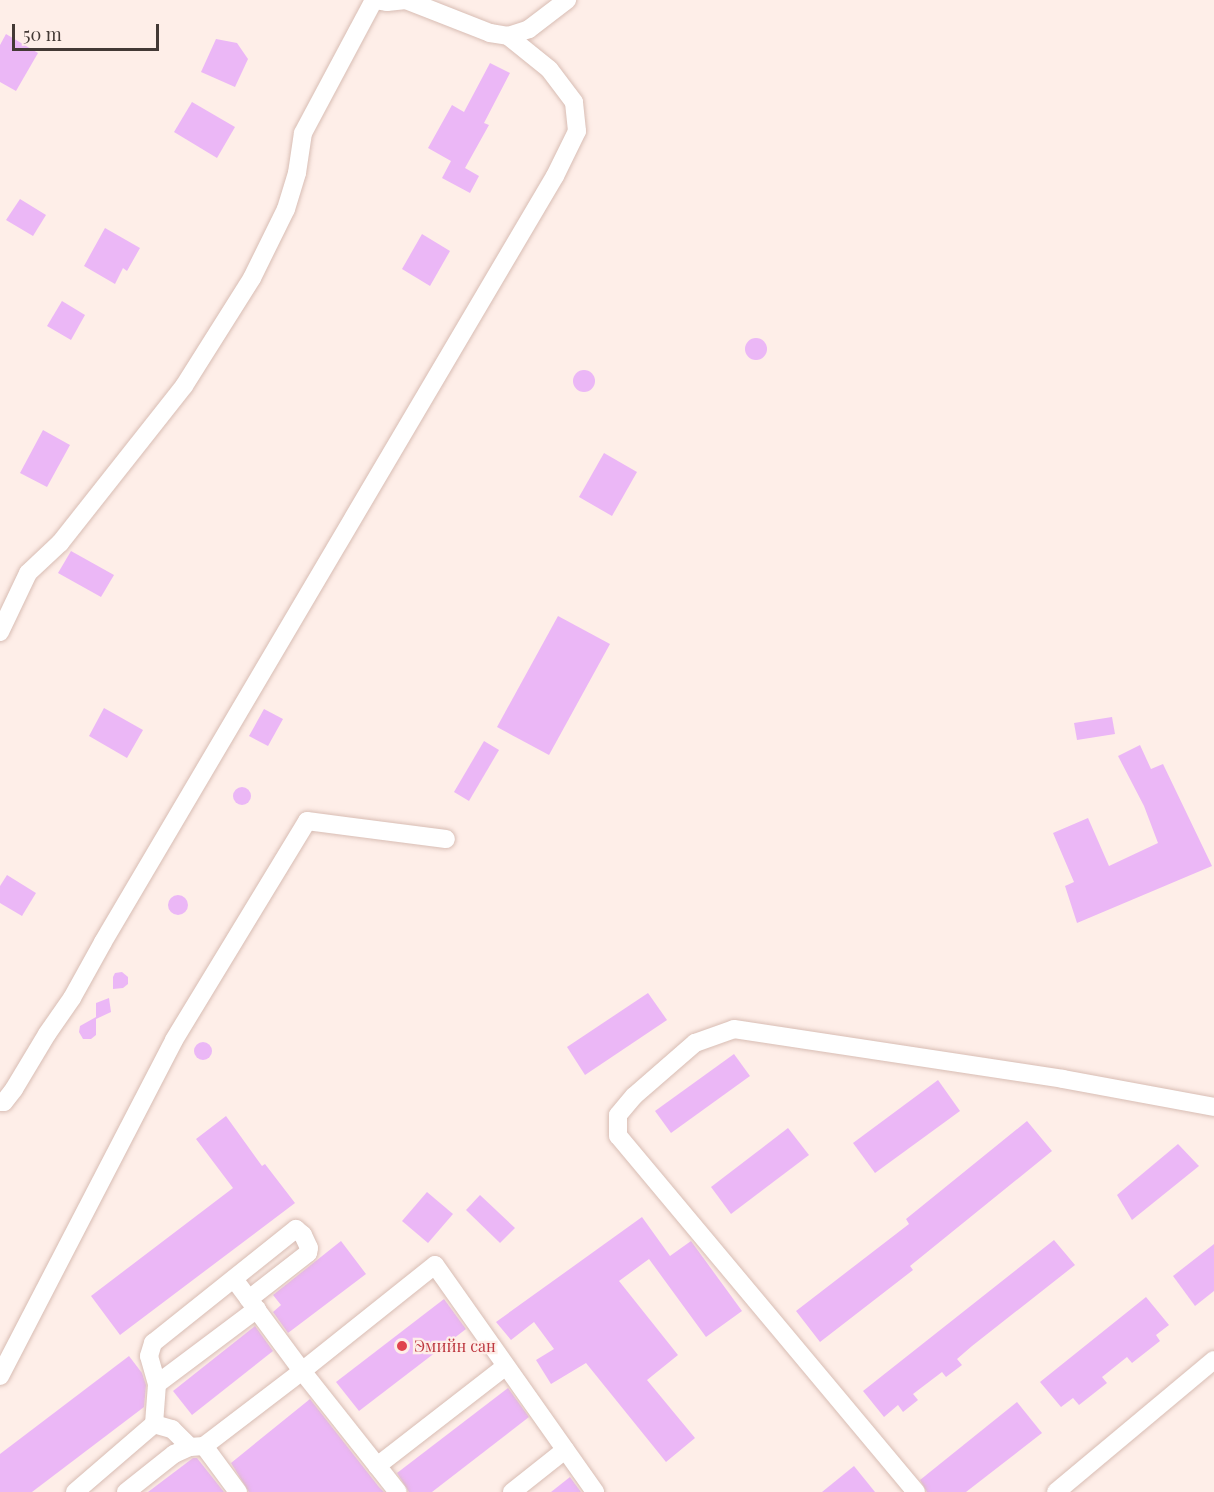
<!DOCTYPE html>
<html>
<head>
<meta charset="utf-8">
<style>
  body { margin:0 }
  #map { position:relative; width:1214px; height:1492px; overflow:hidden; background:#feeee8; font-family:"Playfair Display",serif }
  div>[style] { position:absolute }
  .building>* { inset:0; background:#ebb7f6 }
  .round { border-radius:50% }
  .roads { filter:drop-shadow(0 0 2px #d8bdb4) drop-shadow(0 0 2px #d8bdb4) }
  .minor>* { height:18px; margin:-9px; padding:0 9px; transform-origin:9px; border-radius:9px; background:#fff }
  .dots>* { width:16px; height:16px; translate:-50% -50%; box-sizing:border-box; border:3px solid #feeee8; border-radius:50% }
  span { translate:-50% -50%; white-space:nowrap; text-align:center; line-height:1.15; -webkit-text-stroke:4.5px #feeee8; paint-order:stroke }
  .health-label { font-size:16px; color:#be3a42 }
  .left { translate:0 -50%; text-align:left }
  .scale { position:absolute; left:12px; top:24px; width:147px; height:27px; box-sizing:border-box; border:3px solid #433935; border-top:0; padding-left:8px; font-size:18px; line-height:21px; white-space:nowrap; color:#433935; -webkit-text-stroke:4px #feeee8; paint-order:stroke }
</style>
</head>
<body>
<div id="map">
  <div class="building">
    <i style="clip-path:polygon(6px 34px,38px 53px,16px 91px,0 82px,0 45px)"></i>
    <i style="clip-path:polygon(216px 39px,237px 43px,248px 59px,235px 87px,201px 72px)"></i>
    <i style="clip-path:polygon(490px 63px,510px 73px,484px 123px,489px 125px,465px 168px,479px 176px,470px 193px,442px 178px,451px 161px,428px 148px,452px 105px,464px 112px)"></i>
    <i style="clip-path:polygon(192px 102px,235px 127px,217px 158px,174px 132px)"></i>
    <i style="clip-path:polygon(20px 199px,46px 215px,33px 236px,6px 220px)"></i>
    <i style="clip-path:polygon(105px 228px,140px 248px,127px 271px,123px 268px,115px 284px,84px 266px)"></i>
    <i style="clip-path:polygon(422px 234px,450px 251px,430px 286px,402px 269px)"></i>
    <i style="clip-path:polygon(62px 301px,85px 315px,71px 340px,47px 326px)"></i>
    <i class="round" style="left:745px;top:338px;width:22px;height:22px"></i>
    <i class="round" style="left:573px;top:370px;width:22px;height:22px"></i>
    <i style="clip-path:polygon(43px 430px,70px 445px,47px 487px,20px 473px)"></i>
    <i style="clip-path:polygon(604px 453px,637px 472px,612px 516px,579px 497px)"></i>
    <i style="clip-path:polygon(71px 551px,114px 575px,101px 597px,58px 573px)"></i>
    <i style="clip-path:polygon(558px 616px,610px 644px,549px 755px,497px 727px)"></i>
    <i style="clip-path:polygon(104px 708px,143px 730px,127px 758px,89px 736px)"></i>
    <i style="clip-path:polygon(264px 709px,283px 719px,268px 746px,249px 736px)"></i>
    <i style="clip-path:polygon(1112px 717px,1115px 734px,1077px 740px,1074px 723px)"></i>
    <i style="clip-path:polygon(484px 741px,499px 750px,469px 801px,454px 792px)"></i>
    <i style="clip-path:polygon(1140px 745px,1151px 769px,1163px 764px,1212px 866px,1077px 923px,1065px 886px,1074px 882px,1053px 833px,1088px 818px,1109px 866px,1158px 843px,1144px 806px,1118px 756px)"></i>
    <i class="round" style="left:233px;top:787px;width:18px;height:18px"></i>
    <i style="clip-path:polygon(7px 875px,36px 893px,22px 916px,0 903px,0 886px)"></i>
    <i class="round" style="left:168px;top:895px;width:20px;height:20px"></i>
    <i style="clip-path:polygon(122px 972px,128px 977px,128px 984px,123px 988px,113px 989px,113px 977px,115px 973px)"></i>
    <i style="clip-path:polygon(648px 993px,667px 1020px,585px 1075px,567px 1047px)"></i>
    <i style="clip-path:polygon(109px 998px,111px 1012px,96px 1019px,96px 1003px)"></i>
    <i style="clip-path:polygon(96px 1017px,96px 1035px,91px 1039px,83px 1039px,79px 1032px,80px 1026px)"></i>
    <i class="round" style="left:194px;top:1042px;width:18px;height:18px"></i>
    <i style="clip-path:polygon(734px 1054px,750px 1076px,671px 1133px,655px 1111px)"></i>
    <i style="clip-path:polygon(938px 1080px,960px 1111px,875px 1173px,853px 1143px)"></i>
    <i style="clip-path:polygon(226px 1116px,262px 1166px,265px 1164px,295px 1203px,120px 1335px,91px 1296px,233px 1188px,196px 1139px)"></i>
    <i style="clip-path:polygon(1027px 1121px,1052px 1151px,910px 1266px,913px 1270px,820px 1342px,796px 1311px,909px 1224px,906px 1219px)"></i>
    <i style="clip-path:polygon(788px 1128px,809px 1155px,731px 1214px,711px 1187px)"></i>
    <i style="clip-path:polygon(1178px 1144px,1199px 1166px,1132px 1220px,1117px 1195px)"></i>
    <i style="clip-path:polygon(427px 1192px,453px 1214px,428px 1243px,402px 1221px)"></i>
    <i style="clip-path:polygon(480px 1195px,515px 1228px,500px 1243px,466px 1210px)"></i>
    <i style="clip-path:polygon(642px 1217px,670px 1256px,691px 1241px,742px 1311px,706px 1337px,649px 1259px,619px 1281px,678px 1355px,647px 1380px,695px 1438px,666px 1462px,586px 1363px,551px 1384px,536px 1360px,554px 1349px,534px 1322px,511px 1340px,496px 1322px)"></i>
    <i style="clip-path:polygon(1054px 1240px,1075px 1265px,972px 1346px,957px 1359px,962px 1365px,946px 1377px,942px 1372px,913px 1394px,918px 1400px,903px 1412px,898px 1405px,884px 1417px,863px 1391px)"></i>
    <i style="clip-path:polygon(341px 1241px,366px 1274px,288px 1333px,273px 1312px,281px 1305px,273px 1295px)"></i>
    <i style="clip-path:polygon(1214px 1244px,1214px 1291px,1195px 1306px,1173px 1276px)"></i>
    <i style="clip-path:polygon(1146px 1297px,1169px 1325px,1156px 1335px,1160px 1341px,1132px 1363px,1127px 1357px,1102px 1377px,1107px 1383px,1079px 1405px,1073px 1398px,1061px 1407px,1040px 1382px)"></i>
    <i style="clip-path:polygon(444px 1299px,466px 1329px,359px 1411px,336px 1382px)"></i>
    <i style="clip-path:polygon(255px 1326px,273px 1351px,192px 1415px,173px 1391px)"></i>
    <i style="clip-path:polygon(129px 1356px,142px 1373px,146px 1385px,144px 1407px,32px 1492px,0 1492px,0 1454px)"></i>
    <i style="clip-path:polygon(508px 1388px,529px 1417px,432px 1492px,409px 1492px,397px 1473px)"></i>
    <i style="clip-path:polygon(310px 1399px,379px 1487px,384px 1492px,249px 1492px,231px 1463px)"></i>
    <i style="clip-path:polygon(1017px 1402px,1042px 1433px,966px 1492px,927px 1492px,920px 1480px)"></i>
    <i style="clip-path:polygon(193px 1458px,197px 1458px,224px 1492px,148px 1492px)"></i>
    <i style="clip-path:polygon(854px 1466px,875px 1492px,822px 1492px)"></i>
    <i style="clip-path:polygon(570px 1477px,581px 1492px,551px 1492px)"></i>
  </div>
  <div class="roads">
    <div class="minor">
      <i style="left:375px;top:0;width:12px;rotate:9deg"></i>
      <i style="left:387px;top:2px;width:19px;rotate:-6deg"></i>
      <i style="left:406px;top:0;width:90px;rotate:21.4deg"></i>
      <i style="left:490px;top:33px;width:18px;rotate:9deg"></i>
      <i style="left:508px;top:36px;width:22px;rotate:-18deg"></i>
      <i style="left:529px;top:29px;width:48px;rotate:-37.3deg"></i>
      <i style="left:0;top:632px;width:65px;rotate:-64.6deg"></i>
      <i style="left:28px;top:573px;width:44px;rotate:-43.2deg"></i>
      <i style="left:60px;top:543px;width:200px;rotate:-51.7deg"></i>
      <i style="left:184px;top:386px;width:128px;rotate:-57.8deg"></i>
      <i style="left:252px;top:278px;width:77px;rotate:-63.8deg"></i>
      <i style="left:286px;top:209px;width:38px;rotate:-73deg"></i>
      <i style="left:297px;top:173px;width:40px;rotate:-81.5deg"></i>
      <i style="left:303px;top:133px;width:151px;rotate:-61.9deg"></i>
      <i style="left:0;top:1102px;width:4px"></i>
      <i style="left:4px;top:1102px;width:16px;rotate:-52deg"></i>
      <i style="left:14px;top:1089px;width:64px;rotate:-59deg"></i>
      <i style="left:47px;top:1034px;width:44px;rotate:-55.2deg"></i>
      <i style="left:72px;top:998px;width:64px;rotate:-61deg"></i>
      <i style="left:103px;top:942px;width:889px;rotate:-59.46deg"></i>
      <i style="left:555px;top:176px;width:50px;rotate:-63.9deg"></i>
      <i style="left:577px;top:131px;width:29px;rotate:-96deg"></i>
      <i style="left:574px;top:102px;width:41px;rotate:-127.1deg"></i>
      <i style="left:549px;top:69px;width:53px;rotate:-141.2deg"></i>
      <i style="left:234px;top:1279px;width:114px;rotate:53.5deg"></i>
      <i style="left:302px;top:1371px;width:170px;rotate:-38.6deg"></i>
      <i style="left:435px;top:1265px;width:278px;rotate:54.8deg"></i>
      <i style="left:0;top:1376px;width:378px;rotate:-62.6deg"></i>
      <i style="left:174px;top:1040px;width:256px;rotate:-58.7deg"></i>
      <i style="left:307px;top:821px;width:140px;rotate:7.4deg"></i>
      <i style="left:157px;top:1384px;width:125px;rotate:-36.9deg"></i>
      <i style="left:154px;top:1424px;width:19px;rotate:16deg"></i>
      <i style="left:172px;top:1429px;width:25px;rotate:45deg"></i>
      <i style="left:377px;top:1466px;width:163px;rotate:-37.8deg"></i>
      <i style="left:75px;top:1492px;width:104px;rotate:-40.7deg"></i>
      <i style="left:154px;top:1424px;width:40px;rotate:-85.7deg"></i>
      <i style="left:157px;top:1384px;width:29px;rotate:-106deg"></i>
      <i style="left:149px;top:1356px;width:14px;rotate:-73deg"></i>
      <i style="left:153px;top:1343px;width:183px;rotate:-38.6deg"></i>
      <i style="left:296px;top:1229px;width:9px;rotate:41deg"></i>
      <i style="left:303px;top:1235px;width:14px;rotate:65deg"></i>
      <i style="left:309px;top:1248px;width:5px;rotate:101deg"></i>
      <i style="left:308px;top:1253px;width:75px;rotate:142.1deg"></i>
      <i style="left:126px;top:1492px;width:61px;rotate:-38.4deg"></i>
      <i style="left:174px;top:1454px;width:17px;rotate:-24deg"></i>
      <i style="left:190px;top:1447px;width:14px;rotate:-4deg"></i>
      <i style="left:238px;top:1492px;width:57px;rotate:-126.5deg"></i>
      <i style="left:204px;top:1446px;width:123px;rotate:-37.4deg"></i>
      <i style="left:302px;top:1371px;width:154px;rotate:51.6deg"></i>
      <i style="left:512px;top:1492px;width:68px;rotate:-38.4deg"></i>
      <i style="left:916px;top:1492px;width:464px;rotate:-129.9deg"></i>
      <i style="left:618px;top:1136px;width:21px;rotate:-90deg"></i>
      <i style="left:618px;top:1115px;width:25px;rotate:-50deg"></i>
      <i style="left:634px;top:1096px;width:81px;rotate:-41deg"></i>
      <i style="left:695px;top:1043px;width:41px;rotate:-19.7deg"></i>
      <i style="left:734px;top:1029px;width:333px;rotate:8.6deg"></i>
      <i style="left:1063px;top:1079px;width:154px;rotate:10.5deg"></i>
      <i style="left:1056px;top:1492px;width:206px;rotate:-39.9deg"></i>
    </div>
  </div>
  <div class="dots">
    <i style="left:402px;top:1346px;background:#e0444e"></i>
  </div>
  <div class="health-label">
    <span class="left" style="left:414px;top:1346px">Эмийн сан</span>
  </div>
  <div class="scale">50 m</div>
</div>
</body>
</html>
